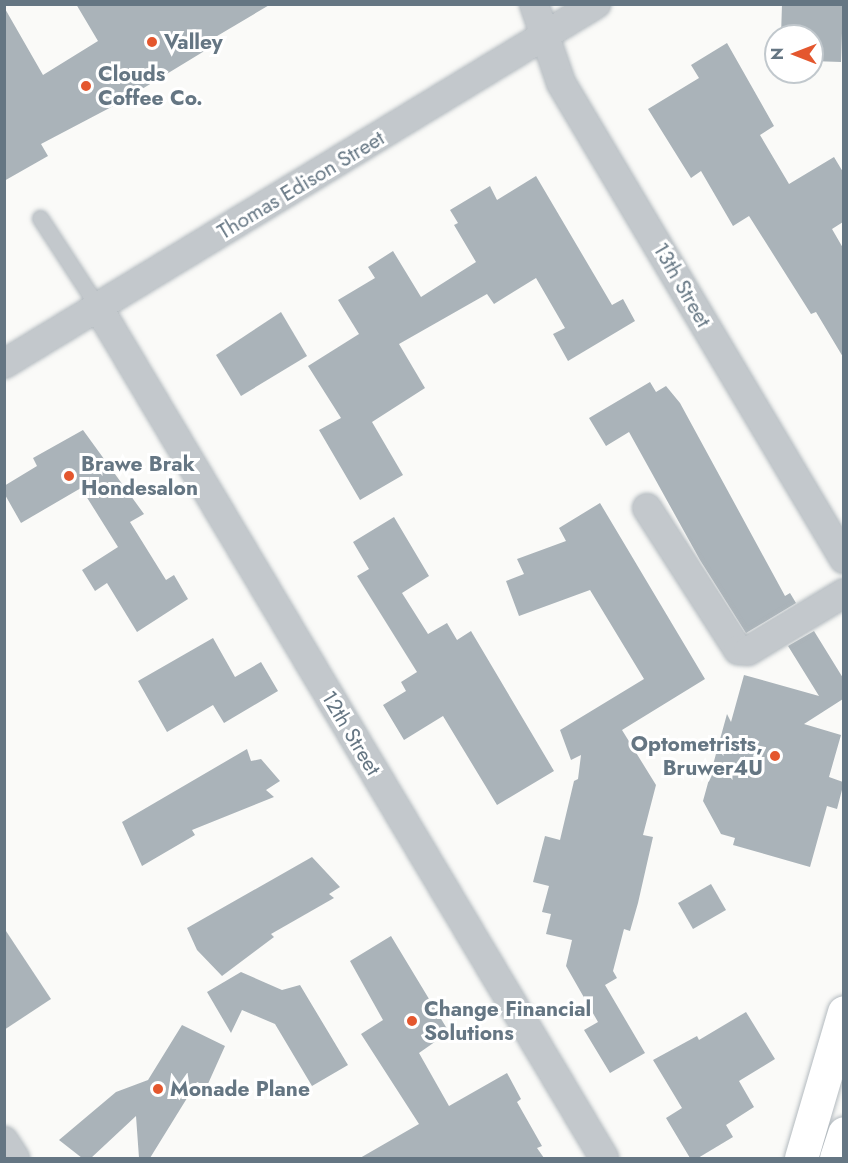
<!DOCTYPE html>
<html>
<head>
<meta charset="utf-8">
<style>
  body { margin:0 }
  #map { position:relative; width:848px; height:1163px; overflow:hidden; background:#fafaf8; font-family:Jost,sans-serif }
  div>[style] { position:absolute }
  .building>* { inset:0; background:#aab3b9 }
  .roads { filter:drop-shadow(0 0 2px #b3babf) drop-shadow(0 0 2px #b3babf) }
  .lane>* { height:15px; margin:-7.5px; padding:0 7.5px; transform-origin:7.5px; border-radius:7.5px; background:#c3c8cc }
  .street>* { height:28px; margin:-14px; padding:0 14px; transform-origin:14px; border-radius:14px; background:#c3c8cc }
  .secondary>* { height:33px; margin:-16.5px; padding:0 16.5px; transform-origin:16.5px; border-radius:16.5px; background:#fff }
  .dots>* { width:16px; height:16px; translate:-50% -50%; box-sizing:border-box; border:3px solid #fff; border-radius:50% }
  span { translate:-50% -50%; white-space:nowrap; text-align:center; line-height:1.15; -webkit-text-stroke:6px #fff; paint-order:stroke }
  .poi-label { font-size:21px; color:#657683; font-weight:700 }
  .left { translate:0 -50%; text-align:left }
  .right { translate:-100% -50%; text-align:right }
  .street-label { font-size:21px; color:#657683 }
  .frame { position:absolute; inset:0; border:6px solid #657683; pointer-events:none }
  .north { position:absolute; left:764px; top:24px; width:60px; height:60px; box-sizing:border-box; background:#fff; border:2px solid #c1c8cd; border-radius:50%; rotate:270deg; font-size:16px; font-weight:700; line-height:24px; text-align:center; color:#657683 }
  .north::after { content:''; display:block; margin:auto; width:21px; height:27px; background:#e4572e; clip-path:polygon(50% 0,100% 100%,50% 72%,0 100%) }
</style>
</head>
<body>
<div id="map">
  <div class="building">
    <i style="clip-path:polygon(76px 4px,271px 4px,207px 42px,211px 47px,119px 103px,41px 144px,48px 156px,4px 181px,4px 7px,43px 75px,98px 41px)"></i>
    <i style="clip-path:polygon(782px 4px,843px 4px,841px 62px,812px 61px,812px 36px,781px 36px)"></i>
    <i style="clip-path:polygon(727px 43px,774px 126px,760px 135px,789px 184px,834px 157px,843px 172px,843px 222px,832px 229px,843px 248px,843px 357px,816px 312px,811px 314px,749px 216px,733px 226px,701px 171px,691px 178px,648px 109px,699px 78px,691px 65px)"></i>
    <i style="clip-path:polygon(536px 176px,612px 305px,623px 299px,635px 321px,568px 361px,553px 334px,565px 328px,536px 278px,494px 304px,487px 294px,399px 344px,425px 388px,372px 422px,403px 475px,360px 500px,319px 430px,341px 418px,308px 366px,359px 334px,338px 300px,375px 278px,368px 267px,393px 251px,421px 297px,476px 262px,454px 225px,458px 223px,450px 210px,490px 186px,497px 200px)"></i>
    <i style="clip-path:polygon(281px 312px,307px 356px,241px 396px,216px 355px)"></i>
    <i style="clip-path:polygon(650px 382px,656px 392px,666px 386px,680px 403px,785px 596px,790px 593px,796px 603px,746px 633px,700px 560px,629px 432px,606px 446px,589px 418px)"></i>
    <i style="clip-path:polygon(83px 430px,144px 514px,130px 522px,166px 580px,174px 575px,188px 599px,137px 632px,107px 583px,95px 591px,82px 570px,118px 547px,81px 488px,21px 523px,4px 493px,4px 486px,37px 466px,33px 458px)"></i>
    <i style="clip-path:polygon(600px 503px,705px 679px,622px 730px,656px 785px,643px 835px,653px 837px,638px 903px,630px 931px,624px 929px,613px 971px,617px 978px,605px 985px,645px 1053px,610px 1073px,584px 1030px,598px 1022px,566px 966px,572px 940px,546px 934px,551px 914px,542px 912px,549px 886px,533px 882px,545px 836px,560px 840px,574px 781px,578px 779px,581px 755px,571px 760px,560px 730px,644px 679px,590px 590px,519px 616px,506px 581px,524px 574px,517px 559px,566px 541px,559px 528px)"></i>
    <i style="clip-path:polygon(394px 517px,429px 576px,402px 593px,428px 634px,447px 623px,457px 640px,471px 631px,554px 771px,497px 805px,443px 716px,404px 740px,383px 705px,406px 691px,401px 682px,417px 672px,357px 576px,369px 569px,353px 542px)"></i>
    <i style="clip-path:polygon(814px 631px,843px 678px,843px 699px,804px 724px,841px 735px,829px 777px,843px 782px,843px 786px,837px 809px,827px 806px,810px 867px,733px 845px,735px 838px,721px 834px,703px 801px,727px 714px,731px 722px,744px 675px,819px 696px,788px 646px)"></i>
    <i style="clip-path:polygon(213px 638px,235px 677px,261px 662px,278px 691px,224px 723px,213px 705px,167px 732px,138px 681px)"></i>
    <i style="clip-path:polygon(247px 749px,251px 761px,261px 759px,280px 781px,266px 790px,274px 797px,192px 830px,195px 835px,142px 866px,122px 822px)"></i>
    <i style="clip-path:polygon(312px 857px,340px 887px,329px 894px,334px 898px,271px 934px,274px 937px,222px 976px,197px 950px,187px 928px)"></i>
    <i style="clip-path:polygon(711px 884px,726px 910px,693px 929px,678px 903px)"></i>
    <i style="clip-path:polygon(4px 928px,51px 999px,4px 1030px)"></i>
    <i style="clip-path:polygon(391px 936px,449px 1032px,419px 1053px,449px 1106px,507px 1073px,521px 1099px,517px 1102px,542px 1146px,537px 1148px,544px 1158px,360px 1158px,419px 1124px,361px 1034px,383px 1020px,350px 961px)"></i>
    <i style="clip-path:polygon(241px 972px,282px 990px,300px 985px,348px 1065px,312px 1086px,275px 1024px,242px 1010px,231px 1033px,207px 992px)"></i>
    <i style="clip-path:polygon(746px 1012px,775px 1059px,739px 1081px,754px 1107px,726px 1125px,733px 1137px,698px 1158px,690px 1158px,666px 1118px,682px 1108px,653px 1060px,697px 1036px,699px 1040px)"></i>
    <i style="clip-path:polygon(182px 1025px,225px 1046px,207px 1086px,197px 1082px,150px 1158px,139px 1158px,136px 1116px,91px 1158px,82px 1158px,59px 1140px,116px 1092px,148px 1080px)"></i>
  </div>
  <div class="roads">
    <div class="lane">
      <i style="left:40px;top:218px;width:106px;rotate:56.9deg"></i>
    </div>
    <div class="street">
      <i style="left:534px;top:4px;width:83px;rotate:71.1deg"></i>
      <i style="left:561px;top:83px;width:554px;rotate:59.27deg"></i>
      <i style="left:98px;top:307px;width:990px;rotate:59.26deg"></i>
      <i style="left:4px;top:364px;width:693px;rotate:-31.3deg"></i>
      <i style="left:647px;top:508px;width:169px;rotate:57.3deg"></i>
      <i style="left:738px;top:650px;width:10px;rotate:6deg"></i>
      <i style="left:748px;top:651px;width:112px;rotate:-31.1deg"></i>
      <i style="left:4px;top:1141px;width:20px;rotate:57deg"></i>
    </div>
    <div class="secondary">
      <i style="left:801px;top:1158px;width:152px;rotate:-73.6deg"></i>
      <i style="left:836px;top:1158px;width:26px;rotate:-72deg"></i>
    </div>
  </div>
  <div class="dots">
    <i style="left:152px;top:42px;background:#e4572e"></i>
    <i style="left:86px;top:86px;background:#e4572e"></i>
    <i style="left:69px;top:476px;background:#e4572e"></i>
    <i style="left:775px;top:756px;background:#e4572e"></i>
    <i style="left:412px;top:1021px;background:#e4572e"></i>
    <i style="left:158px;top:1089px;background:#e4572e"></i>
  </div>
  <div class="poi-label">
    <span class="left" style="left:164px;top:42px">Valley</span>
    <span class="left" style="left:98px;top:86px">Clouds<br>Coffee Co.</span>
    <span class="left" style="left:81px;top:476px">Brawe Brak<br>Hondesalon</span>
    <span class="right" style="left:763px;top:756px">Optometrists,<br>Bruwer4U</span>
    <span class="left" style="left:424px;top:1021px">Change Financial<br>Solutions</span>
    <span class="left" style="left:170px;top:1089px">Monade Plane</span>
  </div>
  <div class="street-label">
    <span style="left:301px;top:185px;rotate:-31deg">Thomas Edison Street</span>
    <span style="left:682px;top:285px;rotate:60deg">13th Street</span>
    <span style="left:351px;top:733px;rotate:59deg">12th Street</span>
  </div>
  <div class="frame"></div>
  <div class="north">N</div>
</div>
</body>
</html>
